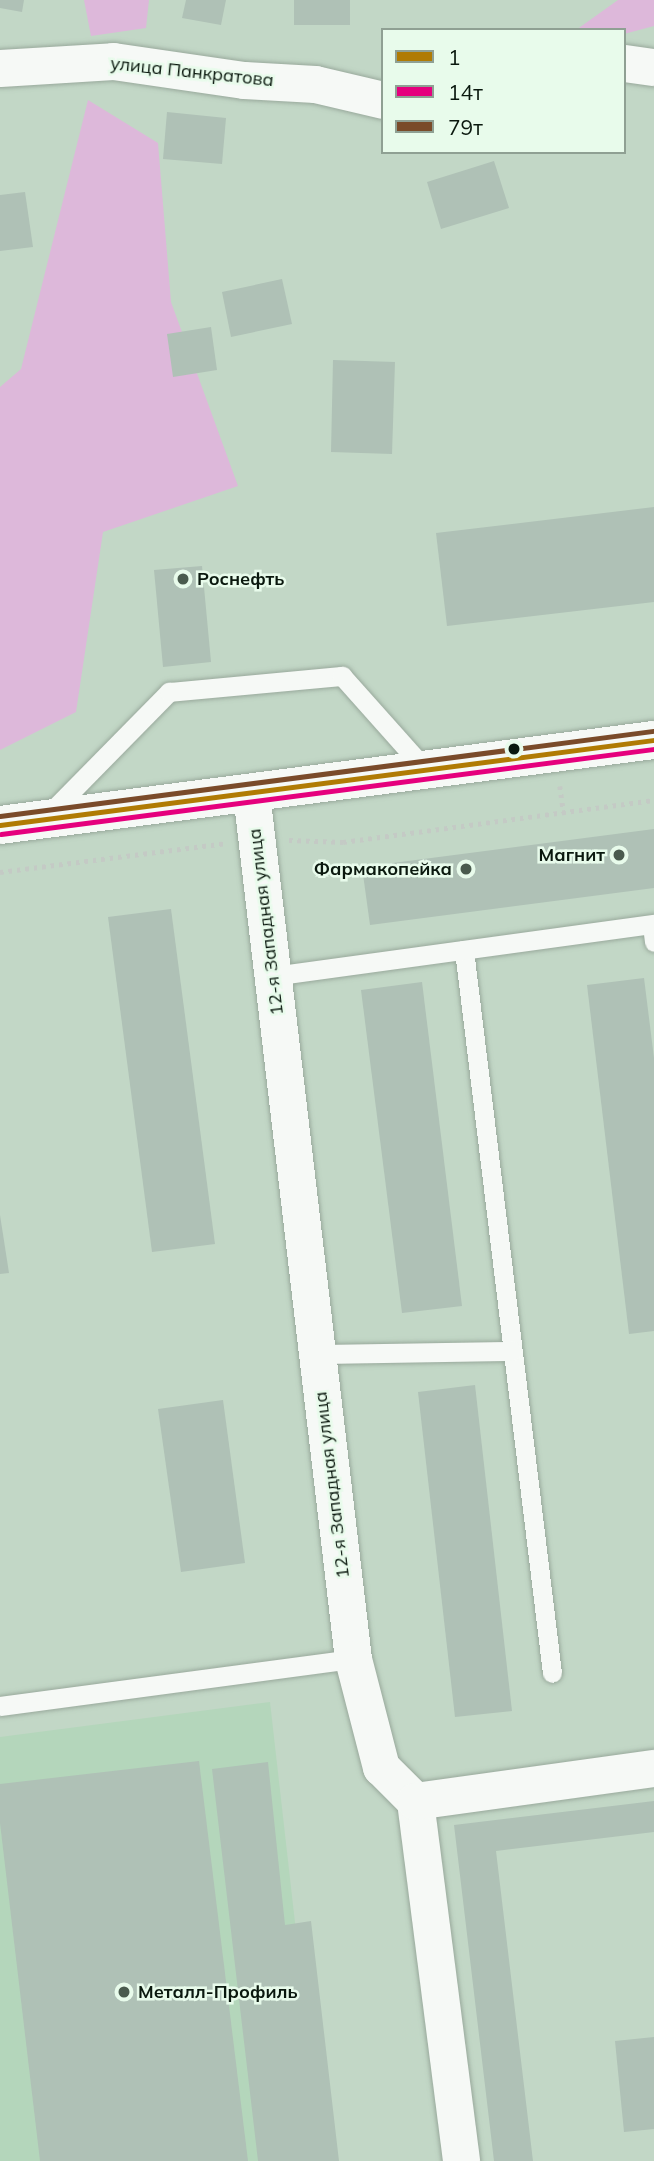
<!DOCTYPE html>
<html>
<head>
<meta charset="utf-8">
<style>
  body { margin:0 }
  #map { position:relative; width:654px; height:2161px; overflow:hidden; background:#c2d7c6; font-family:Mulish,sans-serif }
  div>[style] { position:absolute }
  .built>* { inset:0; background:#b4d6bb }
  .green>* { inset:0; background:#ddb8da }
  .building>* { inset:0; background:#afc1b6 }
  .path>* { height:4.5px; margin-top:-2.25px; transform-origin:0; background:repeating-linear-gradient(90deg,#c4cac5 0 3.5px,transparent 0 8.5px) }
  .roads { filter:drop-shadow(0 0 2px #99a99c) drop-shadow(0 0 2px #99a99c) }
  .service>* { height:19px; margin:-9.5px; padding:0 9.5px; transform-origin:9.5px; border-radius:9.5px; background:#f6f9f6 }
  .minor>* { height:37px; margin:-18.5px; padding:0 18.5px; transform-origin:18.5px; border-radius:18.5px; background:#f6f9f6 }
  .tertiary>* { height:38px; margin:-19px; padding:0 19px; transform-origin:19px; border-radius:19px; background:#f6f9f6 }
  .bus-1>* { height:5px; margin:-2.5px; padding:0 2.5px; transform-origin:2.5px; border-radius:2.5px; background:#b07b04 }
  .bus-2>* { height:5px; margin:-2.5px; padding:0 2.5px; transform-origin:2.5px; border-radius:2.5px; background:#e5007d }
  .bus-3>* { height:5px; margin:-2.5px; padding:0 2.5px; transform-origin:2.5px; border-radius:2.5px; background:#7a4b2a }
  .dots>* { width:19px; height:19px; translate:-50% -50%; box-sizing:border-box; border:4px solid #e8fbeb; border-radius:50% }
  span { translate:-50% -50%; white-space:nowrap; text-align:center; line-height:1.15; -webkit-text-stroke:5px #e8fbeb; paint-order:stroke }
  .street-label { font-size:18px; color:#0a180e }
  .poi-label { font-size:18px; color:#0a180e; font-weight:700 }
  .left { translate:0 -50%; text-align:left }
  .right { translate:-100% -50%; text-align:right }
  .legend { position:absolute; left:381px; top:28px; width:245px; height:126px; box-sizing:border-box; background:#e8fbeb; border:2px solid #8fa093; margin:0; padding:9px 12px; list-style:none; font-size:21px; color:#0a180e }
  .legend li { display:flex; align-items:center; gap:14px; height:35px }
  .legend b { width:35px; border:2px solid #8fa093 }
</style>
</head>
<body>
<div id="map">
  <div class="built">
    <i style="clip-path:polygon(270px 1702px,322px 2161px,0 2161px,0 1737px)"></i>
  </div>
  <div class="green">
    <i style="clip-path:polygon(84px 0,149px 0,146px 28px,91px 36px)"></i>
    <i style="clip-path:polygon(618px 0,654px 0,654px 26px,624px 34px,624px 30px,576px 30px)"></i>
    <i style="clip-path:polygon(88px 100px,158px 143px,171px 302px,238px 486px,103px 532px,76px 712px,0 750px,0 387px,21px 369px)"></i>
  </div>
  <div class="building">
    <i style="clip-path:polygon(0 0,24px 0,22px 12px,0 8px)"></i>
    <i style="clip-path:polygon(186px 0,226px 0,221px 25px,182px 18px)"></i>
    <i style="clip-path:polygon(294px 0,350px 0,350px 25px,294px 25px)"></i>
    <i style="clip-path:polygon(167px 112px,226px 118px,222px 164px,163px 159px)"></i>
    <i style="clip-path:polygon(494px 161px,509px 208px,441px 229px,427px 182px)"></i>
    <i style="clip-path:polygon(25px 192px,33px 247px,0 251px,0 195px)"></i>
    <i style="clip-path:polygon(282px 279px,292px 324px,231px 337px,222px 292px)"></i>
    <i style="clip-path:polygon(211px 327px,217px 370px,173px 377px,167px 334px)"></i>
    <i style="clip-path:polygon(333px 360px,395px 362px,392px 454px,331px 452px)"></i>
    <i style="clip-path:polygon(654px 507px,654px 602px,447px 626px,436px 533px)"></i>
    <i style="clip-path:polygon(202px 566px,211px 662px,163px 667px,154px 570px)"></i>
    <i style="clip-path:polygon(654px 829px,654px 888px,370px 925px,362px 867px)"></i>
    <i style="clip-path:polygon(171px 909px,215px 1244px,152px 1252px,108px 917px)"></i>
    <i style="clip-path:polygon(644px 978px,654px 1058px,654px 1331px,629px 1334px,587px 985px)"></i>
    <i style="clip-path:polygon(422px 982px,462px 1306px,402px 1313px,361px 990px)"></i>
    <i style="clip-path:polygon(0 1215px,9px 1273px,0 1274px)"></i>
    <i style="clip-path:polygon(475px 1385px,512px 1711px,455px 1717px,418px 1392px)"></i>
    <i style="clip-path:polygon(223px 1400px,245px 1563px,181px 1572px,158px 1409px)"></i>
    <i style="clip-path:polygon(199px 1761px,248px 2161px,40px 2161px,0 1823px,0 1784px)"></i>
    <i style="clip-path:polygon(268px 1762px,285px 1925px,311px 1921px,339px 2161px,258px 2161px,212px 1769px)"></i>
    <i style="clip-path:polygon(654px 1801px,654px 1832px,496px 1851px,533px 2161px,494px 2161px,454px 1825px)"></i>
    <i style="clip-path:polygon(654px 2037px,654px 2129px,624px 2132px,615px 2041px)"></i>
  </div>
  <div class="path">
    <i style="left:560px;top:786px;width:27px;rotate:82deg"></i>
    <i style="left:289px;top:840px;width:54px;rotate:2.1deg"></i>
    <i style="left:343px;top:842px;width:314px;rotate:-7.7deg"></i>
    <i style="left:0;top:872px;width:227px;rotate:-7.3deg"></i>
  </div>
  <div class="roads">
    <div class="service">
      <i style="left:48px;top:815px;width:173px;rotate:-45.5deg"></i>
      <i style="left:169px;top:692px;width:174px;rotate:-5.3deg"></i>
      <i style="left:342px;top:676px;width:125px;rotate:48.3deg"></i>
      <i style="left:652px;top:925px;width:17px;rotate:83deg"></i>
      <i style="left:464px;top:950px;width:728px;rotate:83.06deg"></i>
      <i style="left:272px;top:976px;width:386px;rotate:-7.8deg"></i>
      <i style="left:316px;top:1354px;width:196px;rotate:-0.9deg"></i>
      <i style="left:0;top:1706px;width:356px;rotate:-7.6deg"></i>
    </div>
    <div class="minor">
      <i style="left:624px;top:63px;width:30px;rotate:8deg"></i>
      <i style="left:0;top:68px;width:113px;rotate:-3.5deg"></i>
      <i style="left:113px;top:61px;width:132px;rotate:8.3deg"></i>
      <i style="left:244px;top:80px;width:71px;rotate:3.2deg"></i>
      <i style="left:315px;top:84px;width:70px;rotate:13.2deg"></i>
      <i style="left:251px;top:793px;width:872px;rotate:83.28deg"></i>
      <i style="left:353px;top:1659px;width:112px;rotate:75.5deg"></i>
      <i style="left:381px;top:1767px;width:48px;rotate:45deg"></i>
      <i style="left:415px;top:1801px;width:363px;rotate:82.7deg"></i>
      <i style="left:415px;top:1801px;width:241px;rotate:-7.9deg"></i>
    </div>
    <div class="tertiary">
      <i style="left:0;top:825px;width:660px;rotate:-7.41deg"></i>
    </div>
  </div>
  <div class="bus-1">
    <i style="left:0;top:825px;width:660px;rotate:-7.41deg"></i>
  </div>
  <div class="bus-2">
    <i style="left:1px;top:834px;width:659px;rotate:-7.42deg"></i>
  </div>
  <div class="bus-3">
    <i style="left:0;top:816px;width:659px;rotate:-7.42deg"></i>
  </div>
  <div class="dots">
    <i style="left:183px;top:579px;background:#4a5b4e"></i>
    <i style="left:514px;top:749px;background:#0a180e"></i>
    <i style="left:619px;top:855px;background:#4a5b4e"></i>
    <i style="left:466px;top:869px;background:#4a5b4e"></i>
    <i style="left:124px;top:1992px;background:#4a5b4e"></i>
  </div>
  <div class="street-label">
    <span style="left:192px;top:72px;rotate:6deg">улица Панкратова</span>
    <span style="left:266px;top:922px;rotate:-97deg">12-я Западная улица</span>
    <span style="left:332px;top:1485px;rotate:-97deg">12-я Западная улица</span>
  </div>
  <div class="poi-label">
    <span class="left" style="left:197px;top:579px">Роснефть</span>
    <span class="right" style="left:605px;top:855px">Магнит</span>
    <span class="right" style="left:452px;top:869px">Фармакопейка</span>
    <span class="left" style="left:138px;top:1992px">Металл-Профиль</span>
  </div>
  <ul class="legend">
  <li><b style="height:9px;background:#b07b04"></b>1</li>
  <li><b style="height:9px;background:#e5007d"></b>14т</li>
  <li><b style="height:9px;background:#7a4b2a"></b>79т</li>
  </ul>
</div>
</body>
</html>
